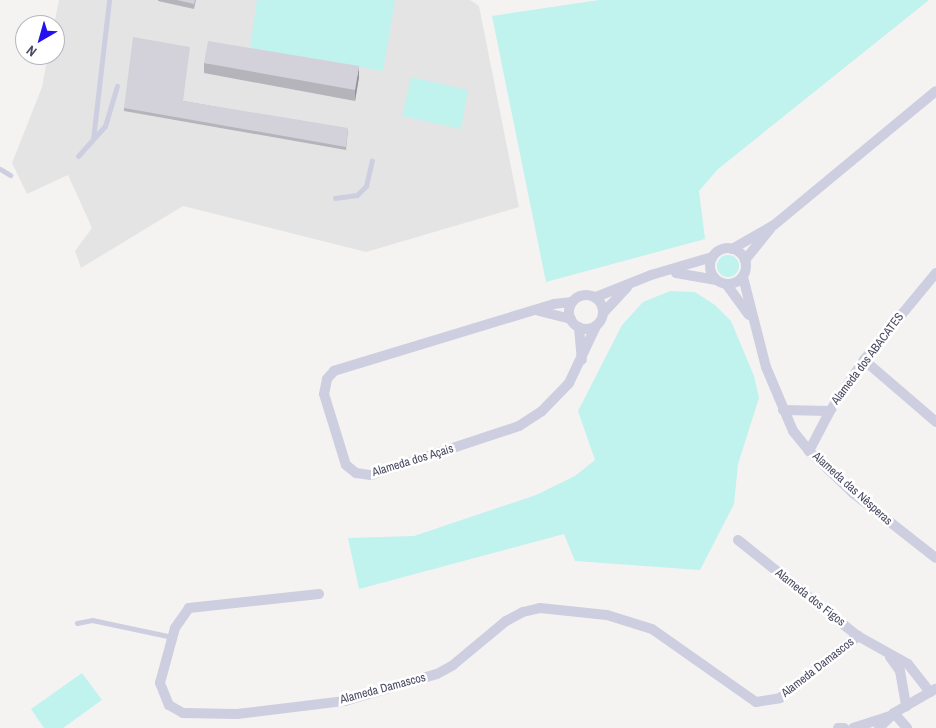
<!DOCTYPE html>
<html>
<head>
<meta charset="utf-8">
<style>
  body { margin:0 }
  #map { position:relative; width:936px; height:728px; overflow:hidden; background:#f4f3f2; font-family:"Archivo Narrow",sans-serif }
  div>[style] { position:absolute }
  .education>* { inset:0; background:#e5e4e4 }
  .green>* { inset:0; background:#c0f2ee }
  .round { border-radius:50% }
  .lane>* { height:5px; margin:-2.5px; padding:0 2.5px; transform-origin:2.5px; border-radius:2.5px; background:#cdcedf }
  .street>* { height:10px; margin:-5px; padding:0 5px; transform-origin:5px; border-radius:5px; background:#cdcedf }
  .street>.ring { margin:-5px; padding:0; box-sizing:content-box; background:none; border:10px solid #cdcedf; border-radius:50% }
  .wall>* { inset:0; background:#b5b4bb }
  .shaded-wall>* { inset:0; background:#949298 }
  .building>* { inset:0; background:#d3d1d9 }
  span { translate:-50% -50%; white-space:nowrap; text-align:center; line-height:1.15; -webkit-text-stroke:5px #fff; paint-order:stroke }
  .street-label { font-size:12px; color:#484961 }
  .north { position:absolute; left:15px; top:15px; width:50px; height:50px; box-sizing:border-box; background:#fff; border:1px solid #b6b6c0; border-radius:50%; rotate:218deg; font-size:14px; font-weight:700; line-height:20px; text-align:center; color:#484961 }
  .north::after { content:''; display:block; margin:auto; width:18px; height:22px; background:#2411ef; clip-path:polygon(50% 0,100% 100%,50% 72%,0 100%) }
</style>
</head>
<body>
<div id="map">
  <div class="education">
    <i style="clip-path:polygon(59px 0,470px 0,479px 6px,519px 207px,366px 252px,183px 206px,81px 268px,75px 251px,92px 228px,68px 175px,27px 194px,12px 163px,42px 87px,48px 55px,55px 55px,54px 25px)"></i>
  </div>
  <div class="green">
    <i style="clip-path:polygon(257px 0,395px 0,383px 71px,250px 48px)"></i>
    <i style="clip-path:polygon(599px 0,929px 0,718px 169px,699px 191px,705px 239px,546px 282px,492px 16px)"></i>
    <i style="clip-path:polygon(411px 77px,468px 90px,461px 129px,402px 116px)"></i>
    <i class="round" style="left:717px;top:255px;width:22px;height:22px"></i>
    <i style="clip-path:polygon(670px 291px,695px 292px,715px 305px,731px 321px,754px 376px,759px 398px,738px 464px,734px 504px,700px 570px,575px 561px,564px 534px,359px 589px,348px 538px,414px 536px,536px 495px,575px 476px,595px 460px,578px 411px,622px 325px,643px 302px)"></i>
    <i style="clip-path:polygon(82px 673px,102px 700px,63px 728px,44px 728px,31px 709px)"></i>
  </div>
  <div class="lane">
    <i style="left:93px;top:139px;width:140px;rotate:-83.4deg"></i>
    <i style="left:78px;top:156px;width:40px;rotate:-48deg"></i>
    <i style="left:105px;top:126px;width:42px;rotate:-73.3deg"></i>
    <i style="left:0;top:169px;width:12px;rotate:31deg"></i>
    <i style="left:335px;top:198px;width:22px;rotate:-8deg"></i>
    <i style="left:357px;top:195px;width:13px;rotate:-45deg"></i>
    <i style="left:366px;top:186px;width:26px;rotate:-77deg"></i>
    <i style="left:77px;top:623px;width:15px;rotate:-11deg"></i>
    <i style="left:92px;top:620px;width:82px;rotate:12deg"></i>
  </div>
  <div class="street">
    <i class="ring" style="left:710px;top:248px;width:26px;height:26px"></i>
    <i style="left:732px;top:249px;width:48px;rotate:-29.7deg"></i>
    <i style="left:774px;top:225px;width:210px;rotate:-39.6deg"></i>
    <i style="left:745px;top:260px;width:40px;rotate:-51deg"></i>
    <i style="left:676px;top:273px;width:41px;rotate:9.9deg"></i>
    <i style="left:743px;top:277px;width:93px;rotate:75.7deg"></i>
    <i style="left:766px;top:367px;width:69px;rotate:67.1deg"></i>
    <i style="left:793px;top:431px;width:26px;rotate:51deg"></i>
    <i style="left:809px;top:451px;width:61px;rotate:43.7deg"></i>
    <i style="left:853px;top:493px;width:105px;rotate:38.1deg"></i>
    <i style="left:727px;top:285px;width:37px;rotate:54deg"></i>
    <i class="ring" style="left:569px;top:295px;width:24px;height:24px"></i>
    <i style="left:596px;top:297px;width:59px;rotate:-21.8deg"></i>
    <i style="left:651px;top:275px;width:64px;rotate:-16.4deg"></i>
    <i style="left:572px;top:302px;width:18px;rotate:174deg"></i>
    <i style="left:554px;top:304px;width:230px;rotate:163.1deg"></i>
    <i style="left:334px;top:371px;width:11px;rotate:131deg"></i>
    <i style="left:327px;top:379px;width:15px;rotate:101deg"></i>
    <i style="left:324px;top:394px;width:74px;rotate:72.8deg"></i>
    <i style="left:346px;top:465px;width:13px;rotate:39deg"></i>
    <i style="left:356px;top:473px;width:15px;rotate:8deg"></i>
    <i style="left:371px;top:475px;width:156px;rotate:-18.3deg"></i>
    <i style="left:519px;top:426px;width:27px;rotate:-33deg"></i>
    <i style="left:542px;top:411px;width:39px;rotate:-46deg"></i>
    <i style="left:569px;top:383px;width:63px;rotate:-64.7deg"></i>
    <i style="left:539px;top:311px;width:33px;rotate:14deg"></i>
    <i style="left:604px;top:312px;width:34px;rotate:-47deg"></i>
    <i style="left:579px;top:327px;width:33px;rotate:85deg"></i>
    <i style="left:864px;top:360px;width:95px;rotate:40.7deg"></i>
    <i style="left:783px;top:410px;width:47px;rotate:1.2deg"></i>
    <i style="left:809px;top:451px;width:45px;rotate:-62.3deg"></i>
    <i style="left:830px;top:411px;width:61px;rotate:-56.3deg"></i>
    <i style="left:864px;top:360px;width:113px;rotate:-50.4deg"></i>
    <i style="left:738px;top:540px;width:154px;rotate:38.7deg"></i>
    <i style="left:858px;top:636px;width:57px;rotate:29.2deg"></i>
    <i style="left:908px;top:664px;width:36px;rotate:52deg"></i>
    <i style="left:319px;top:594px;width:131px;rotate:173.9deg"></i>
    <i style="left:189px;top:608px;width:24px;rotate:125deg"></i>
    <i style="left:175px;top:628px;width:57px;rotate:105.3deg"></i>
    <i style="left:160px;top:683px;width:24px;rotate:68deg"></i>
    <i style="left:169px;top:705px;width:16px;rotate:30deg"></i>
    <i style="left:183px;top:713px;width:54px;rotate:1.1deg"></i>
    <i style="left:237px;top:714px;width:109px;rotate:-6.9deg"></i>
    <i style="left:345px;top:701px;width:96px;rotate:-16.4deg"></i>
    <i style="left:437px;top:674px;width:18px;rotate:-29deg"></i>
    <i style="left:453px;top:665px;width:69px;rotate:-39.7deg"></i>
    <i style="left:506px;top:621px;width:19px;rotate:-28deg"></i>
    <i style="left:523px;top:612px;width:17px;rotate:-13deg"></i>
    <i style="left:540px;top:608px;width:67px;rotate:6deg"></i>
    <i style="left:607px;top:615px;width:47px;rotate:17.3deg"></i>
    <i style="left:652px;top:629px;width:127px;rotate:35.1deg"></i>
    <i style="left:756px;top:702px;width:24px;rotate:-9deg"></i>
    <i style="left:780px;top:698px;width:100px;rotate:-38.5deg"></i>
    <i style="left:890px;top:657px;width:17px;rotate:54deg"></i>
    <i style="left:900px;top:671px;width:36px;rotate:80deg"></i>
    <i style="left:894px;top:713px;width:20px;rotate:49deg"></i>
    <i style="left:838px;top:728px;width:6px"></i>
    <i style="left:853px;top:728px;width:39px;rotate:-18deg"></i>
    <i style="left:879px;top:728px;width:21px;rotate:-45deg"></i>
    <i style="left:894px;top:713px;width:48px;rotate:-30.3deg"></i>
  </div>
  <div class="wall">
    <i style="clip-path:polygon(158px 0,196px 0,194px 9px,158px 1px)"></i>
    <i style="clip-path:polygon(204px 63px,359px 77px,355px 101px,204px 73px)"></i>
    <i style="clip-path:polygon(183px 101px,348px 130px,346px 150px,124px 111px,124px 108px)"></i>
  </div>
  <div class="shaded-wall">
    <i style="clip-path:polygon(359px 66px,359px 77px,355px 101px,355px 90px)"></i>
  </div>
  <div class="building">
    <i style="clip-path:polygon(177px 0,195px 0,194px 4px)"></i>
    <i style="clip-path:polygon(133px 37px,190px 47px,183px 101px,348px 128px,346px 147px,124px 108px)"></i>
    <i style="clip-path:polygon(208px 41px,359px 66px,355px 90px,204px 63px)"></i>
  </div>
  <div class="street-label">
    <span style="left:868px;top:359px;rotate:-53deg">Alameda dos ABACATES</span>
    <span style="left:413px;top:461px;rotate:-17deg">Alameda dos Açais</span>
    <span style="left:852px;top:489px;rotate:42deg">Alameda das Nêsperas</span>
    <span style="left:810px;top:598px;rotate:38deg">Alameda dos Figos</span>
    <span style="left:818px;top:668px;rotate:-38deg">Alameda Damascos</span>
    <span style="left:383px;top:689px;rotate:-15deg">Alameda Damascos</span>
  </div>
  <div class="north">N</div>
</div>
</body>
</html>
